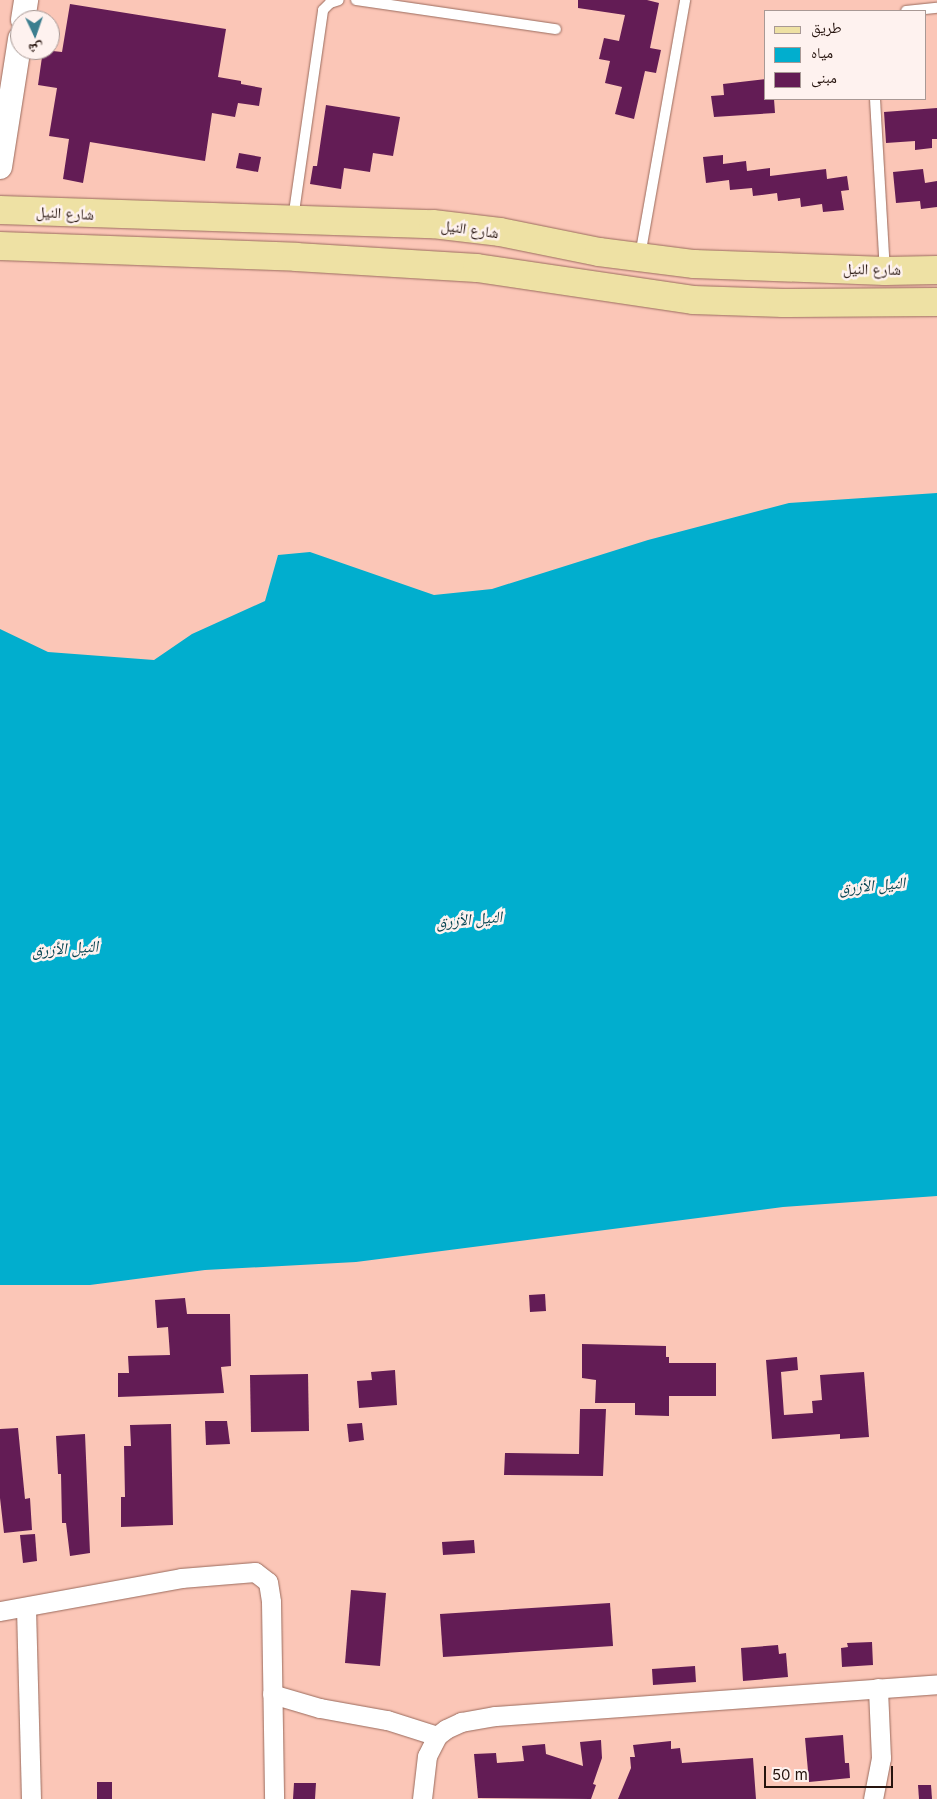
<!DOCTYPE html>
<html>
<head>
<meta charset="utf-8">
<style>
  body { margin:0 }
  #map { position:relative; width:937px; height:1799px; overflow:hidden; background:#fbc6b7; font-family:Inter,"Noto Naskh Arabic",sans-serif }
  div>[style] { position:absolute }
  .water>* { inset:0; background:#01aece }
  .building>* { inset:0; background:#631c55 }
  .roads { filter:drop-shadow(0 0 1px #9a6b5d) drop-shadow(0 0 1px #9a6b5d) }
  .service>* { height:10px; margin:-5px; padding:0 5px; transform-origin:5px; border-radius:5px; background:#fff }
  .minor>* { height:19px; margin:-9.5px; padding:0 9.5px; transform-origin:9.5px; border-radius:9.5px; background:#fff }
  .tertiary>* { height:24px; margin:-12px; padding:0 12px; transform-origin:12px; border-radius:12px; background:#fff }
  .primary>* { height:28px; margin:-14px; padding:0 14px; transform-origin:14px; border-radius:14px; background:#eee1a4 }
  span { translate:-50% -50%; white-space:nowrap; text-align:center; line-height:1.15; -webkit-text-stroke:5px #fef2ef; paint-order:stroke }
  .street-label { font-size:15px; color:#26140e }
  .water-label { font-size:16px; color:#084653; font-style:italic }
  .legend { position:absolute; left:764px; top:10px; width:162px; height:90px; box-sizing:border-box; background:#fef2ef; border:1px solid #a89995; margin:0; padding:6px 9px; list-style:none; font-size:15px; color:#26140e }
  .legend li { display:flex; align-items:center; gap:10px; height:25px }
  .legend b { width:25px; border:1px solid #a89995 }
  .north { position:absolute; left:10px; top:10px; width:50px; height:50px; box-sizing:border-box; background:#fef2ef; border:1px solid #a89995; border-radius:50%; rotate:177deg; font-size:14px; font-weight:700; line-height:20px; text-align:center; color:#26140e }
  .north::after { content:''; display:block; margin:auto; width:18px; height:22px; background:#3c7e8f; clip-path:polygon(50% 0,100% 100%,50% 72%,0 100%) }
  .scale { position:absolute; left:764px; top:1766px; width:129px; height:22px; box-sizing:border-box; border:2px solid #26140e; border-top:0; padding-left:6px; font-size:15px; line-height:18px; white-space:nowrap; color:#26140e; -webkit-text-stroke:4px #fef2ef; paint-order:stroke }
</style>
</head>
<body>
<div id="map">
  <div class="water">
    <i style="clip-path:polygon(937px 493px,937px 1196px,783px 1207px,356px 1262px,205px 1270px,90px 1285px,0 1285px,0 629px,48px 652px,154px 660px,192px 634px,265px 601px,278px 555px,310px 552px,434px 595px,492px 589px,648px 540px,789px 503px)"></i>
  </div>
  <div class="building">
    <i style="clip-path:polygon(578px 0,647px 0,659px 3px,650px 48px,661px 50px,656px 73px,645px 71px,634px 119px,615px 114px,622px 87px,605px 83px,610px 61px,599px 59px,604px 38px,619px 41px,625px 15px,578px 8px)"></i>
    <i style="clip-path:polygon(70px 4px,226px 29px,218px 77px,241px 81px,241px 84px,262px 88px,259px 106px,238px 103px,235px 117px,212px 113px,205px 161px,90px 142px,83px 183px,63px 179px,69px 139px,49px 136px,57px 88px,38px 85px,43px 50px,62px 52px)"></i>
    <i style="clip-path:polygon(766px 79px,766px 99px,774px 99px,775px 113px,714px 117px,711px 96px,724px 95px,723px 84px)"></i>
    <i style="clip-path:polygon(326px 105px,400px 117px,393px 156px,373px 153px,370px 172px,344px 168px,341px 189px,310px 184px,313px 166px,317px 166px)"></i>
    <i style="clip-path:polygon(937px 108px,937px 139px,932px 139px,932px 148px,915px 150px,915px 141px,886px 143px,884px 112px)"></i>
    <i style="clip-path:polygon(239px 153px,261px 157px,258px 172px,236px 168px)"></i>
    <i style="clip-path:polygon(723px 155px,723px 164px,746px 161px,747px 171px,770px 168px,770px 176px,826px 169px,827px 179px,847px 176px,849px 190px,841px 191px,844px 210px,823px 212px,822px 204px,801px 207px,800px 198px,778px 201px,777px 193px,753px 196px,752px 188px,730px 190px,729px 180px,706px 183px,703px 157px)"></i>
    <i style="clip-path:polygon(923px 169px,925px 183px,937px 181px,937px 207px,921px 209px,920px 201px,896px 203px,893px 172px)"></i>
    <i style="clip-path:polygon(545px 1294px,546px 1311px,530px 1312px,529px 1295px)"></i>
    <i style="clip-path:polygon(185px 1298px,187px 1314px,230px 1314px,231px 1366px,221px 1367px,224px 1393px,118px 1397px,118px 1373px,129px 1373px,128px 1356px,170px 1355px,168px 1327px,157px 1328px,155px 1300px)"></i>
    <i style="clip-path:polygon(582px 1344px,666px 1346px,666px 1357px,669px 1357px,669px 1363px,716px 1363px,716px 1396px,669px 1396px,669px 1416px,635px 1415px,635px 1403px,595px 1403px,596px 1380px,582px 1378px)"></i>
    <i style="clip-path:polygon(797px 1357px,798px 1370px,781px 1372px,784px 1415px,813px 1413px,812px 1401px,822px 1400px,820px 1375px,864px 1372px,869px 1437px,840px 1439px,840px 1434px,772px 1439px,766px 1360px)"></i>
    <i style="clip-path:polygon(395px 1370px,397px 1405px,359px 1408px,357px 1381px,372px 1380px,371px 1372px)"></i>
    <i style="clip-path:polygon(308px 1374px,309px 1431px,251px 1432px,250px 1375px)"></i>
    <i style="clip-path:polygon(580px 1409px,606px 1409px,603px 1476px,504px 1475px,505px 1453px,579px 1454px)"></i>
    <i style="clip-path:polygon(205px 1421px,227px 1421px,230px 1444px,206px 1445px)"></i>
    <i style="clip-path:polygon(362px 1423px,364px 1440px,349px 1442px,347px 1424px)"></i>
    <i style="clip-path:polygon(171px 1424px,173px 1525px,121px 1527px,121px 1497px,125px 1497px,124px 1446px,131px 1446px,130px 1425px)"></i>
    <i style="clip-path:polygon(18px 1428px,25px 1499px,30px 1498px,32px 1530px,4px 1533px,0 1498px,0 1429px)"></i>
    <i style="clip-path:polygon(85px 1434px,90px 1553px,70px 1556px,66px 1523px,62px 1523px,61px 1474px,58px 1474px,56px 1436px)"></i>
    <i style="clip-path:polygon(35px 1534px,37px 1561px,23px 1563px,20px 1535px)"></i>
    <i style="clip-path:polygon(474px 1540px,475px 1553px,443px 1555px,442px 1542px)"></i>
    <i style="clip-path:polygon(351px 1590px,386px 1593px,380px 1666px,345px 1663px)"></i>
    <i style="clip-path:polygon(610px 1603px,613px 1646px,443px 1657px,440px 1614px)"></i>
    <i style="clip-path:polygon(872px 1642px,873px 1665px,842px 1667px,841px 1648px,848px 1647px,847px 1643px)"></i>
    <i style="clip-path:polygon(778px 1645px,779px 1654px,786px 1653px,788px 1677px,743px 1681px,741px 1648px)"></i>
    <i style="clip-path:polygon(695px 1666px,696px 1682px,653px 1685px,652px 1669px)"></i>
    <i style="clip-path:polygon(843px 1735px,845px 1763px,849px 1763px,850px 1778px,809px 1782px,805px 1738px)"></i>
    <i style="clip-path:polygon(601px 1740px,602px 1758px,593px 1784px,596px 1785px,591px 1799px,478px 1798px,474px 1754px,496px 1753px,497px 1763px,524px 1761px,522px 1746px,545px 1744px,546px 1754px,583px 1766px,580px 1742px)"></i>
    <i style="clip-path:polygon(671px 1741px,671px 1749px,680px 1748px,682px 1763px,753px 1758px,756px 1799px,618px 1799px,631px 1768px,630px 1757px,635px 1757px,633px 1745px)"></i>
    <i style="clip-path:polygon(97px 1782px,112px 1782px,112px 1799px,97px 1799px)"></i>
    <i style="clip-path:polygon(294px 1783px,316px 1783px,315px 1799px,293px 1799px)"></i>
    <i style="clip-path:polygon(918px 1785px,931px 1785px,932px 1799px,919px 1799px)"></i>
  </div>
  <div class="roads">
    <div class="service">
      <i style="left:356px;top:0;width:202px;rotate:8.3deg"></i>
      <i style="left:906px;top:11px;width:31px;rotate:-6deg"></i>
      <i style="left:875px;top:99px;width:171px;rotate:86.7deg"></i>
      <i style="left:293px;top:219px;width:211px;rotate:-81.8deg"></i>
      <i style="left:323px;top:10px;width:10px;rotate:-45deg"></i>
      <i style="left:330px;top:3px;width:9px;rotate:-18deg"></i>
      <i style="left:640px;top:256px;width:260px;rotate:-80deg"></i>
    </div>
    <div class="minor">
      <i style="left:26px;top:1608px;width:191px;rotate:88.5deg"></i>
      <i style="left:0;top:1611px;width:184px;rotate:-10.3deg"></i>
      <i style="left:181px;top:1578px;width:74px;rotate:-4.6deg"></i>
      <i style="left:255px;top:1572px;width:16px;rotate:38deg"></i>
      <i style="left:268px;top:1582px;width:20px;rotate:81deg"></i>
      <i style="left:271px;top:1602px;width:197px;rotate:89.1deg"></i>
      <i style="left:272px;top:1694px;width:50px;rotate:16.3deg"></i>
      <i style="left:320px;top:1708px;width:68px;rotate:10.2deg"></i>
      <i style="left:387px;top:1720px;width:52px;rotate:17.7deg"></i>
      <i style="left:422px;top:1799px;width:43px;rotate:-83.4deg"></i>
      <i style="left:427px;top:1756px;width:22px;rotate:-63deg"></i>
      <i style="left:437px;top:1736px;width:11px;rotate:-38deg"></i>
      <i style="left:446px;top:1729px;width:17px;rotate:-25deg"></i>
      <i style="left:461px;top:1722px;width:35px;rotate:-10deg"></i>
      <i style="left:495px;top:1716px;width:443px;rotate:-4.1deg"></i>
      <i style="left:873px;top:1799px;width:42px;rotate:-79deg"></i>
      <i style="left:881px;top:1758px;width:70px;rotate:-92.5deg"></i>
    </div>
    <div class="tertiary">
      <i style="left:23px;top:20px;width:20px;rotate:-81deg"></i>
      <i style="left:0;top:167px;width:130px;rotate:-81.1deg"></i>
    </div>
    <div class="primary">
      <i style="left:0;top:210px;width:433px;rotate:1.9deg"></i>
      <i style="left:433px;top:224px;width:67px;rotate:6.8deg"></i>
      <i style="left:500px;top:232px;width:101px;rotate:11.4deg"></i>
      <i style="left:599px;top:252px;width:96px;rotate:7.2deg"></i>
      <i style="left:694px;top:264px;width:191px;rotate:2.1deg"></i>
      <i style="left:885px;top:271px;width:52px;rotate:-1.1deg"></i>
      <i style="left:0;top:246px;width:296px;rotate:2.1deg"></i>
      <i style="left:296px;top:257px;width:181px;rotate:3.5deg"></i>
      <i style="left:477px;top:268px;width:218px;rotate:8.4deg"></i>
      <i style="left:693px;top:300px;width:90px;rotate:1.9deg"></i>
      <i style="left:783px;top:303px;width:154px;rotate:-0.4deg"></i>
    </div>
  </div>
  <div class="street-label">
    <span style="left:65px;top:213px;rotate:3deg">شارع النيل</span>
    <span style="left:470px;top:229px;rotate:8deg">شارع النيل</span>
    <span style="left:872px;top:269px;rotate:1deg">شارع النيل</span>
  </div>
  <div class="water-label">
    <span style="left:872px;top:885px;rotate:-5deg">النيل الأزرق</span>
    <span style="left:469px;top:919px;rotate:-5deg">النيل الأزرق</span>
    <span style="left:65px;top:948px;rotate:-4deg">النيل الأزرق</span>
  </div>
  <ul class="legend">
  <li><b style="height:6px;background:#eee1a4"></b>طريق</li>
  <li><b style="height:14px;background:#01aece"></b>مياه</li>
  <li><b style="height:14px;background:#631c55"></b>مبنى</li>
  </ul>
  <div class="north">ش</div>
  <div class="scale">50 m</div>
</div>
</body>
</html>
